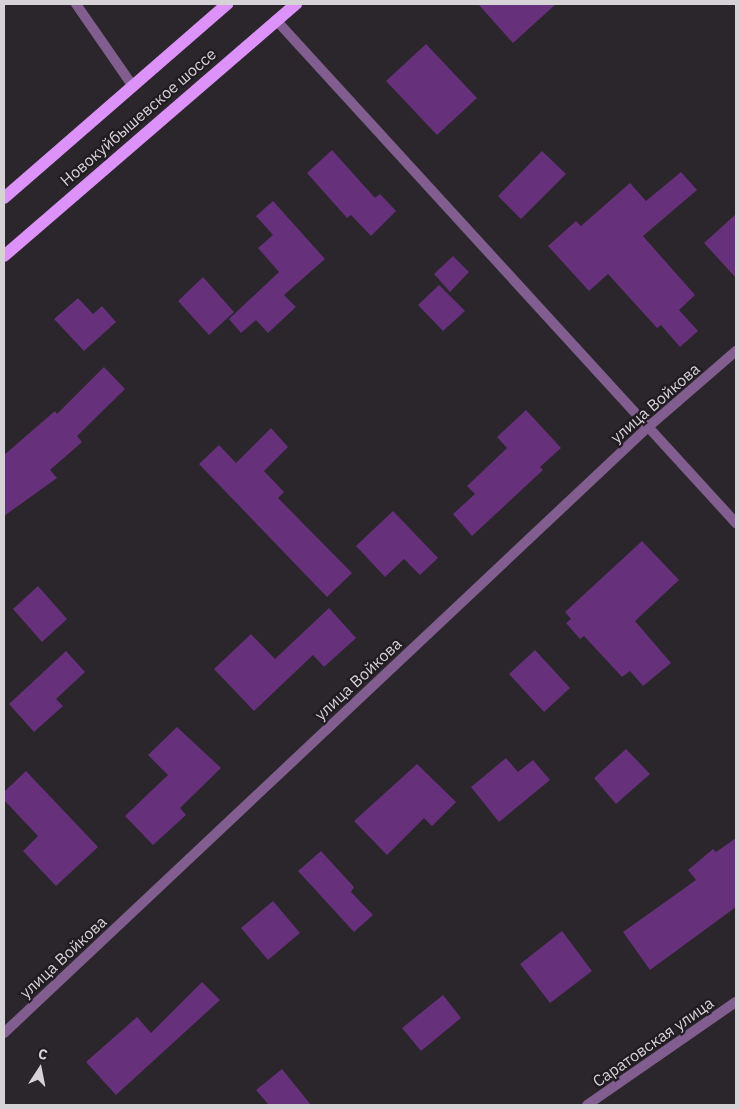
<!DOCTYPE html>
<html>
<head>
<meta charset="utf-8">
<style>
  body { margin:0 }
  #map { position:relative; width:740px; height:1109px; overflow:hidden; background:#2a262c; font-family:"IBM Plex Sans",sans-serif }
  div>[style] { position:absolute }
  .building>* { inset:0; background:#66307a }
  .service>* { height:10px; margin:-5px; padding:0 5px; transform-origin:5px; border-radius:5px; background:#815e8f }
  .minor>* { height:10px; margin:-5px; padding:0 5px; transform-origin:5px; border-radius:5px; background:#815e8f }
  .primary>* { height:12px; margin:-6px; padding:0 6px; transform-origin:6px; border-radius:6px; background:#dc92f8 }
  span { translate:-50% -50%; white-space:nowrap; text-align:center; line-height:1.15; -webkit-text-stroke:4.5px #201c22; paint-order:stroke }
  .street-label { font-size:16px; color:#d6d3d7 }
  .frame { position:absolute; inset:0; border:5px solid #d6d3d7; pointer-events:none }
  .north { position:absolute; left:15px; top:1044px; width:50px; height:50px; -webkit-text-stroke:4px #201c22; paint-order:stroke; rotate:11deg; font-size:14px; font-weight:700; line-height:20px; text-align:center; color:#d6d3d7 }
  .north::after { content:''; display:block; margin:auto; width:18px; height:22px; background:#d6d3d7; clip-path:polygon(50% 0,100% 100%,50% 72%,0 100%) }
</style>
</head>
<body>
<div id="map">
  <div class="building">
    <i style="clip-path:polygon(478px 4px,556px 4px,513px 43px)"></i>
    <i style="clip-path:polygon(426px 44px,477px 98px,437px 135px,386px 81px)"></i>
    <i style="clip-path:polygon(332px 150px,375px 198px,380px 194px,396px 211px,371px 236px,351px 215px,347px 218px,307px 173px)"></i>
    <i style="clip-path:polygon(542px 151px,566px 174px,521px 219px,498px 196px)"></i>
    <i style="clip-path:polygon(681px 172px,697px 190px,643px 236px,695px 295px,679px 310px,698px 331px,680px 347px,661px 325px,657px 328px,608px 274px,589px 291px,548px 246px,576px 221px,581px 226px,630px 183px,646px 201px)"></i>
    <i style="clip-path:polygon(273px 201px,325px 259px,284px 295px,296px 307px,268px 333px,256px 320px,241px 333px,229px 319px,279px 272px,258px 248px,273px 235px,256px 216px)"></i>
    <i style="clip-path:polygon(736px 214px,736px 278px,704px 243px)"></i>
    <i style="clip-path:polygon(453px 256px,469px 272px,450px 292px,434px 274px)"></i>
    <i style="clip-path:polygon(203px 277px,234px 312px,209px 335px,178px 301px)"></i>
    <i style="clip-path:polygon(439px 285px,465px 311px,443px 331px,418px 305px)"></i>
    <i style="clip-path:polygon(78px 298px,93px 314px,102px 306px,116px 322px,84px 351px,54px 319px)"></i>
    <i style="clip-path:polygon(104px 367px,125px 389px,77px 436px,82px 442px,50px 470px,57px 478px,4px 516px,4px 455px,55px 411px,57px 414px)"></i>
    <i style="clip-path:polygon(526px 410px,561px 448px,540px 467px,543px 470px,472px 536px,453px 514px,475px 494px,467px 486px,507px 448px,497px 437px)"></i>
    <i style="clip-path:polygon(271px 428px,288px 447px,264px 471px,284px 492px,278px 498px,352px 573px,327px 597px,199px 464px,219px 445px,236px 463px)"></i>
    <i style="clip-path:polygon(393px 511px,438px 558px,420px 575px,404px 559px,385px 577px,356px 546px)"></i>
    <i style="clip-path:polygon(642px 541px,679px 580px,635px 621px,671px 663px,643px 686px,630px 671px,622px 677px,584px 636px,580px 639px,566px 623px,571px 619px,565px 612px)"></i>
    <i style="clip-path:polygon(38px 586px,67px 619px,42px 642px,13px 609px)"></i>
    <i style="clip-path:polygon(329px 608px,356px 638px,324px 667px,313px 655px,254px 711px,214px 669px,251px 634px,275px 659px)"></i>
    <i style="clip-path:polygon(535px 650px,570px 688px,544px 712px,509px 674px)"></i>
    <i style="clip-path:polygon(66px 651px,85px 672px,56px 699px,63px 706px,34px 732px,9px 704px)"></i>
    <i style="clip-path:polygon(177px 727px,221px 768px,180px 808px,186px 815px,153px 845px,125px 816px,168px 775px,148px 755px)"></i>
    <i style="clip-path:polygon(626px 749px,650px 774px,616px 804px,594px 778px)"></i>
    <i style="clip-path:polygon(506px 758px,518px 772px,533px 760px,550px 780px,499px 822px,471px 787px)"></i>
    <i style="clip-path:polygon(417px 764px,456px 802px,432px 826px,424px 818px,387px 855px,354px 821px)"></i>
    <i style="clip-path:polygon(26px 771px,98px 847px,56px 886px,23px 851px,38px 836px,4px 800px,4px 792px)"></i>
    <i style="clip-path:polygon(736px 838px,736px 907px,650px 970px,623px 932px,696px 880px,688px 870px,713px 849px,716px 852px)"></i>
    <i style="clip-path:polygon(321px 851px,354px 887px,351px 892px,373px 915px,354px 932px,298px 871px)"></i>
    <i style="clip-path:polygon(273px 901px,300px 933px,268px 960px,241px 928px)"></i>
    <i style="clip-path:polygon(562px 931px,592px 971px,550px 1003px,520px 964px)"></i>
    <i style="clip-path:polygon(202px 982px,220px 1000px,116px 1095px,86px 1062px,137px 1017px,151px 1033px)"></i>
    <i style="clip-path:polygon(443px 995px,461px 1018px,421px 1051px,402px 1028px)"></i>
    <i style="clip-path:polygon(282px 1069px,311px 1105px,269px 1105px,256px 1090px)"></i>
  </div>
  <div class="service">
    <i style="left:76px;top:4px;width:98px;rotate:55.3deg"></i>
  </div>
  <div class="minor">
    <i style="left:276px;top:20px;width:682px;rotate:47.56deg"></i>
    <i style="left:4px;top:1033px;width:883px;rotate:-43.26deg"></i>
    <i style="left:647px;top:428px;width:118px;rotate:-40.9deg"></i>
    <i style="left:587px;top:1105px;width:181px;rotate:-34.7deg"></i>
  </div>
  <div class="primary">
    <i style="left:4px;top:198px;width:296px;rotate:-41deg"></i>
    <i style="left:4px;top:256px;width:386px;rotate:-40.8deg"></i>
  </div>
  <div class="street-label">
    <span style="left:138px;top:117px;rotate:-41deg">Новокуйбышевское шоссе</span>
    <span style="left:655px;top:403px;rotate:-41deg">улица Войкова</span>
    <span style="left:358px;top:679px;rotate:-43deg">улица Войкова</span>
    <span style="left:63px;top:957px;rotate:-43deg">улица Войкова</span>
    <span style="left:653px;top:1042px;rotate:-35deg">Саратовская улица</span>
  </div>
  <div class="frame"></div>
  <div class="north">С</div>
</div>
</body>
</html>
